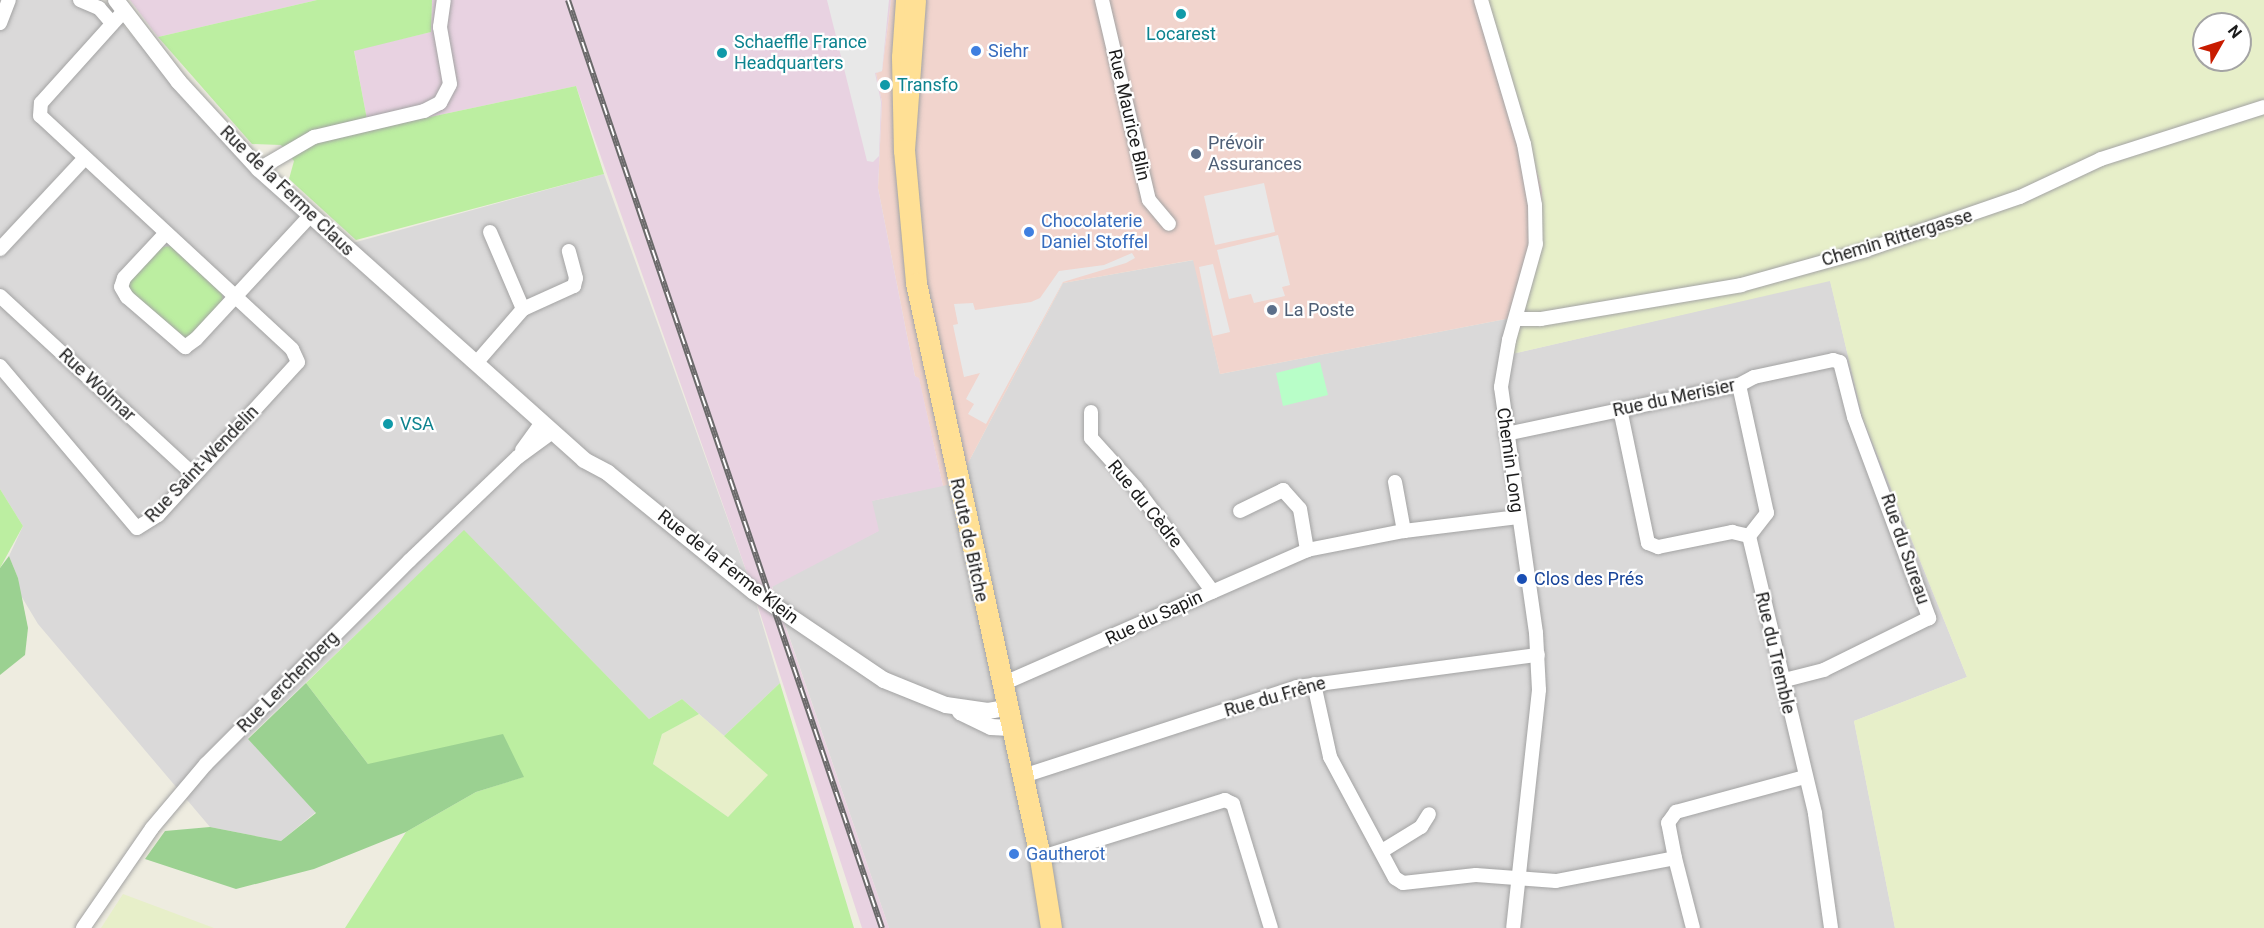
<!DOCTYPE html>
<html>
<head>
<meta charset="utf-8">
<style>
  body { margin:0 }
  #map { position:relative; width:2264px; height:928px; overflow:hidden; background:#eeece0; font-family:Roboto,sans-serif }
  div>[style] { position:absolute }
  .residential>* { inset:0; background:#dad9d9 }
  .commercial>* { inset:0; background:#f1d4cd }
  .industrial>* { inset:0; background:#e8d2e1 }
  .farmland>* { inset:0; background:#e7efc9 }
  .grass>* { inset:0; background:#bceea1 }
  .forest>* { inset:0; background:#9bd191 }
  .park>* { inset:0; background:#b8fec8 }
  .parking>* { inset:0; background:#e8e8e8 }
  .roads { filter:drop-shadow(0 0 2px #a3a3a3) drop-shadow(0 0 2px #a3a3a3) }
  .minor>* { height:14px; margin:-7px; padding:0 7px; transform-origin:7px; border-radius:7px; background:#fff }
  .tertiary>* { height:16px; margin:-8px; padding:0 8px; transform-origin:8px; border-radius:8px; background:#fff }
  .primary>* { height:21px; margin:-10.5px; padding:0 10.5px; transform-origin:10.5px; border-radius:10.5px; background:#ffe095 }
  .rail>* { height:6px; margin-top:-3px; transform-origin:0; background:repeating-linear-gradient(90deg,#fff 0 11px,#6a6a6a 0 22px); box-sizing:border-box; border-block:2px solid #6a6a6a }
  .dots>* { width:16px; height:16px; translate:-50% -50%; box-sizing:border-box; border:3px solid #fff; border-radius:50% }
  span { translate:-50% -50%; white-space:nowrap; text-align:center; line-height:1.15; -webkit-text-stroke:4.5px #fff; paint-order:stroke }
  .culture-label { font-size:18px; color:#0d838f }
  .left { translate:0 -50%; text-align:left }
  .shop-label { font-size:18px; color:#366cbe }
  .street-label { font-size:18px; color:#1c1c1c }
  .service-label { font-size:18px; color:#4e5e75 }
  .transit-label { font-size:18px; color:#164399 }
  .north { position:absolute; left:2192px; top:12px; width:60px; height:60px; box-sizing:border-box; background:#fff; border:2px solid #a4a4a4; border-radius:50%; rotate:51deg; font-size:16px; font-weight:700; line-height:24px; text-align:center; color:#1c1c1c }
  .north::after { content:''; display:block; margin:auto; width:21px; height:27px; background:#c81c00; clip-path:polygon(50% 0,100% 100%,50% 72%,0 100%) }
</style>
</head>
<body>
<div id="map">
  <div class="residential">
    <i style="clip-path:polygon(0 0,101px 0,225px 142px,338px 247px,604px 174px,748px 576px,780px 683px,724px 736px,682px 699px,649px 719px,464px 531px,248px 738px,316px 812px,281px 841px,210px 827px,38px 624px,20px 594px,18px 578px,9px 556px,23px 526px,0 489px)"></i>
    <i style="clip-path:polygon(1194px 260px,1220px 374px,1511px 318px,1512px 354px,1830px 280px,1863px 419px,1967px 677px,1854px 721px,1895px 928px,889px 928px,772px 586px,878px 531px,871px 501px,958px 482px,1063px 283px)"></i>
  </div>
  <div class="commercial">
    <i style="clip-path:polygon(891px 0,1488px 0,1542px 190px,1540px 246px,1511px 318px,1220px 374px,1193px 260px,1063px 283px,958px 482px,943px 486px,919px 379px,915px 376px,878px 188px,882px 102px,876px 73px,882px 71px)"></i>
  </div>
  <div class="industrial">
    <i style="clip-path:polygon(130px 0,317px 0,158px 37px)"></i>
    <i style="clip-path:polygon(432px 0,891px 0,882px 71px,876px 73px,882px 102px,878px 188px,915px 376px,919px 378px,943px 486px,872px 501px,879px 531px,772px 587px,889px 928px,862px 928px,748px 576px,576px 86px,369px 130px,354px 50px,431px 32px)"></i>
  </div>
  <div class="farmland">
    <i style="clip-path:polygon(evenodd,1488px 0,2264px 0,2264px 928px,1895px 928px,1854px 721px,1967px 677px,1863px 419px,1830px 281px,1512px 354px,1540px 246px,1542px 190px,1488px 0,2204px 24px,2240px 24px,2240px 60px,2204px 60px,2204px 24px)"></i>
    <i style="clip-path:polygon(699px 714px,769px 775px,728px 817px,653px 764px,662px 734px)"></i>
    <i style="clip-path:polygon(123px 894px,214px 928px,101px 928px)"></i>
  </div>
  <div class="grass">
    <i style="clip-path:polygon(317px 0,432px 0,431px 32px,354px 51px,369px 130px,576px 86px,604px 174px,356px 240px,289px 179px,294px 161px,281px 145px,252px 144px,158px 37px)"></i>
    <i style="clip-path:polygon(171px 246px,222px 293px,223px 302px,189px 338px,179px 338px,130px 292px,129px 282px,162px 247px)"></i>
    <i style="clip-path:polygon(0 489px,23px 526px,0 568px)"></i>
    <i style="clip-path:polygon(464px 530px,649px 719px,682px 699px,699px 714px,662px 734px,653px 764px,728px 817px,768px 775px,724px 736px,780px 683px,854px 928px,345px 928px,406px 832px,476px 792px,523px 777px,368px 764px,306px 683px)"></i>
  </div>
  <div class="forest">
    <i style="clip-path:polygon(9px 556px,18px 578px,28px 628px,25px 655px,0 675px,0 568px)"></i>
    <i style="clip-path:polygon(306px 683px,368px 764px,503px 734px,524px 777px,476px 792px,406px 832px,314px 869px,236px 889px,145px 859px,165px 831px,210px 827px,281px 841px,316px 813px,248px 739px)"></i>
  </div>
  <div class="park">
    <i style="clip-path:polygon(1320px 362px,1328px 395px,1283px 406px,1276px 373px)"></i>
  </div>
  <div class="parking">
    <i style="clip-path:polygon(827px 0,889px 0,882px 71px,875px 73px,881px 102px,879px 156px,873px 162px,867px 161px)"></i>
    <i style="clip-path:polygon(1264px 183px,1275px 232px,1215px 245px,1204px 196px)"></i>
    <i style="clip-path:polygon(1278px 235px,1290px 285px,1282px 287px,1285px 296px,1254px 303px,1251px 294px,1229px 299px,1217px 250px)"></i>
    <i style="clip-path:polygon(1132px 253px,1135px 258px,1126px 263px,1063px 282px,986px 424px,968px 414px,974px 404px,966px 399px,980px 373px,964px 377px,953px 325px,958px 324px,954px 304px,973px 303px,975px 310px,1031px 302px,1040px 298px,1059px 271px,1104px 265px)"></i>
    <i style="clip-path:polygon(1213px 264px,1230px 332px,1213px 336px,1199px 267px)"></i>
  </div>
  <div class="roads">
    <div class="minor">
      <i style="left:80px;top:0;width:21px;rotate:23deg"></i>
      <i style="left:99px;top:8px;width:20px;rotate:49deg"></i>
      <i style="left:1102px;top:0;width:205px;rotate:76.8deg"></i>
      <i style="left:1149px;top:200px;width:31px;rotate:50deg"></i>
      <i style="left:1481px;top:0;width:150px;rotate:73.4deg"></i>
      <i style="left:1524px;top:144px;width:62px;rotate:79.8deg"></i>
      <i style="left:1535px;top:205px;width:39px;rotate:89deg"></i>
      <i style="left:1536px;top:244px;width:100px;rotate:105.7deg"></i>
      <i style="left:1509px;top:340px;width:48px;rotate:99.7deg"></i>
      <i style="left:1501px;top:387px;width:248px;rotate:81.9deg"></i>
      <i style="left:1536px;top:633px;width:57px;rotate:87deg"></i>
      <i style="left:1539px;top:690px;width:239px;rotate:96.2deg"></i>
      <i style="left:0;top:23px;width:25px;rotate:-69deg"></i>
      <i style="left:259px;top:169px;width:64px;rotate:-30.2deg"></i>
      <i style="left:314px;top:137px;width:113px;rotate:-13.3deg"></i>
      <i style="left:424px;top:111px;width:18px;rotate:-27deg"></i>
      <i style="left:440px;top:103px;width:21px;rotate:-62deg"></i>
      <i style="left:450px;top:84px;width:58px;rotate:-100deg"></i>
      <i style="left:440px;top:27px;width:27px;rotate:-82deg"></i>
      <i style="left:490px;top:232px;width:84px;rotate:66.8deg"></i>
      <i style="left:165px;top:234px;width:60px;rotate:133deg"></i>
      <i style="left:124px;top:278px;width:9px;rotate:108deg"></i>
      <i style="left:121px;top:287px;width:12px;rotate:59deg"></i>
      <i style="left:127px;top:297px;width:77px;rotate:40.8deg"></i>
      <i style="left:185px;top:347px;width:14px;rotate:-36deg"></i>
      <i style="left:196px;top:339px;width:168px;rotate:-47.2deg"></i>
      <i style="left:0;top:249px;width:123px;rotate:-47deg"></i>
      <i style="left:0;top:296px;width:264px;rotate:42.7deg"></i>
      <i style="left:1517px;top:319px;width:24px"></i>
      <i style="left:1541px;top:319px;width:203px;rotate:-9.6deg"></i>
      <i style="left:1741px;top:285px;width:130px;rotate:-15.6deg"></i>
      <i style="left:1866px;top:250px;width:163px;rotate:-19deg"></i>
      <i style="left:2020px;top:197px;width:89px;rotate:-25.1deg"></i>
      <i style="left:2101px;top:159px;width:171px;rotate:-17.7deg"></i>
      <i style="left:477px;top:362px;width:70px;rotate:-49deg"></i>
      <i style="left:523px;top:309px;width:56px;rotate:-24.3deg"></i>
      <i style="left:574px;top:286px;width:8px;rotate:-76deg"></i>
      <i style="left:576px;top:278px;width:28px;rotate:-105deg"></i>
      <i style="left:0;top:366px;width:212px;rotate:49.8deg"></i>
      <i style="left:137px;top:528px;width:25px;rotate:-32deg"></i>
      <i style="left:158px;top:515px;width:207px;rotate:-47.5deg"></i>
      <i style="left:298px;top:362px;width:14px;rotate:-115deg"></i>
      <i style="left:292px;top:349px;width:343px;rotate:-137.2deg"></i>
      <i style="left:40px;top:116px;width:13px;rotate:-86deg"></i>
      <i style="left:41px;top:103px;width:122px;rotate:-48deg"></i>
      <i style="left:1739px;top:385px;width:131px;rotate:77.7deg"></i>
      <i style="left:1767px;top:513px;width:29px;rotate:128deg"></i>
      <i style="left:1749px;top:536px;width:286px;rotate:76.6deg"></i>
      <i style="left:1815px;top:814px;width:115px;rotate:82deg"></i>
      <i style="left:1620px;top:409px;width:137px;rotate:78.2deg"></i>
      <i style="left:1648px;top:543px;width:11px;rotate:22deg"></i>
      <i style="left:1658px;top:547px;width:76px;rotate:-11.5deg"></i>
      <i style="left:1732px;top:532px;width:17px;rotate:13deg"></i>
      <i style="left:1091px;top:412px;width:26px;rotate:90deg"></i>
      <i style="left:1091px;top:438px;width:67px;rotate:48deg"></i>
      <i style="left:1136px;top:488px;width:129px;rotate:53.5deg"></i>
      <i style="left:1506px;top:434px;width:238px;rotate:-11.9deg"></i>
      <i style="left:1739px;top:385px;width:17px;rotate:-28deg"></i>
      <i style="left:1754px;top:377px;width:81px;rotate:-12.1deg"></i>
      <i style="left:1833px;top:360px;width:7px;rotate:16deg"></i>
      <i style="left:1840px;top:362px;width:57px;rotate:75.7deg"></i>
      <i style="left:1854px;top:417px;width:215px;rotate:69.5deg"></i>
      <i style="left:1929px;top:618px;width:117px;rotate:153.7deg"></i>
      <i style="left:1824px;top:670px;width:44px;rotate:165.7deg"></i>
      <i style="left:522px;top:450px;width:32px;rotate:-54deg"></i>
      <i style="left:1395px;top:482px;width:50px;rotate:79.6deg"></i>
      <i style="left:1240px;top:511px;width:48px;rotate:-26deg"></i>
      <i style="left:1283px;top:490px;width:25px;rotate:48deg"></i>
      <i style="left:1300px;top:509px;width:42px;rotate:80.3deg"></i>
      <i style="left:1314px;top:684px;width:75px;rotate:77.6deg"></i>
      <i style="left:1330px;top:757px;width:137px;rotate:61.8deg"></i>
      <i style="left:1395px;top:878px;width:9px;rotate:32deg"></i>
      <i style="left:1403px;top:883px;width:73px;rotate:-6.3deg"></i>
      <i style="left:1476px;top:875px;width:80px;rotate:4.3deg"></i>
      <i style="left:1556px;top:881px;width:121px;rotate:-10.9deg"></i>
      <i style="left:1675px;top:858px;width:36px;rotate:-101deg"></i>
      <i style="left:1668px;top:823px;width:14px;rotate:-54deg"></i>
      <i style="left:1676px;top:812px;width:134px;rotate:-15.2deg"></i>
      <i style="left:1000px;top:685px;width:335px;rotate:-23.7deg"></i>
      <i style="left:1307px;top:550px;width:99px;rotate:-11.1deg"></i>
      <i style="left:1404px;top:531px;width:115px;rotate:-7deg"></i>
      <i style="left:1020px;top:777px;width:291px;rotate:-18deg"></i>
      <i style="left:1297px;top:687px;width:243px;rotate:-7.6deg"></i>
      <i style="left:1382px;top:851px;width:46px;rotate:-31.6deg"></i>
      <i style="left:1421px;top:827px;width:15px;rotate:-58deg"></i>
      <i style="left:1039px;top:858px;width:195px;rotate:-17.3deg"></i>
      <i style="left:1225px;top:800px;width:9px;rotate:27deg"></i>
      <i style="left:1233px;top:804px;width:130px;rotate:73deg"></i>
      <i style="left:1675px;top:858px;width:72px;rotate:75.6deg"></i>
      <i style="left:83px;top:928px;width:121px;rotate:-55.4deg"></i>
      <i style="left:152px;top:828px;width:84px;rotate:-49.8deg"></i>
      <i style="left:206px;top:764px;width:287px;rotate:-45deg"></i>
      <i style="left:409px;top:561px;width:151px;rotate:-43.7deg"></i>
      <i style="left:518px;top:457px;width:41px;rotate:-36deg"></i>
    </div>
    <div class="tertiary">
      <i style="left:116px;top:0;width:103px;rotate:52.5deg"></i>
      <i style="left:179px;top:82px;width:118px;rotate:47.4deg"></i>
      <i style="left:259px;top:169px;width:436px;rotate:41.8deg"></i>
      <i style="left:584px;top:460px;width:27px;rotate:28deg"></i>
      <i style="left:608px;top:473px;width:188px;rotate:39.2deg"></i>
      <i style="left:754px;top:592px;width:157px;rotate:34.1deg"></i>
      <i style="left:884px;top:680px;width:67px;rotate:22deg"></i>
      <i style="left:946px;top:705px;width:42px;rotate:8.1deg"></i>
      <i style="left:988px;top:711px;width:17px;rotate:-10deg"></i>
      <i style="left:960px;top:712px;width:34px;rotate:26deg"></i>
      <i style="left:991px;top:727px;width:19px;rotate:3deg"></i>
    </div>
    <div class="primary">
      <i style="left:906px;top:0;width:57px;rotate:94deg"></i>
      <i style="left:902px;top:57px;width:93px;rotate:88.8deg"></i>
      <i style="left:904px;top:150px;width:150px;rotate:-85.8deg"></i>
      <i style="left:904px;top:150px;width:134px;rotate:84.8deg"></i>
      <i style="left:916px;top:283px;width:582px;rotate:77.8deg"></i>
      <i style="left:1039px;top:852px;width:77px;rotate:81deg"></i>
    </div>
  </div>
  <div class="rail">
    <i style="left:568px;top:0;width:980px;rotate:71.31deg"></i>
  </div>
  <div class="dots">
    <i style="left:1181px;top:14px;background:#0f9aa8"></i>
    <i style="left:976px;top:51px;background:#3f7fe0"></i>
    <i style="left:722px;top:53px;background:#0f9aa8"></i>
    <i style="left:885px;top:85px;background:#0f9aa8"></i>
    <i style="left:1196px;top:154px;background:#5c6f8a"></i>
    <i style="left:1029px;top:232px;background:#3f7fe0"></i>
    <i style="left:1272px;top:310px;background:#5c6f8a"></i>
    <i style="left:388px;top:424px;background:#0f9aa8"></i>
    <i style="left:1522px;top:579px;background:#1a4fb4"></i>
    <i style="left:1014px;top:854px;background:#3f7fe0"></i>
  </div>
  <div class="culture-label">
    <span style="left:1181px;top:34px">Locarest</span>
    <span class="left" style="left:734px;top:53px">Schaeffle France<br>Headquarters</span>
    <span class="left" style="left:897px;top:85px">Transfo</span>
    <span class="left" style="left:400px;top:424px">VSA</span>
  </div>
  <div class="shop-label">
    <span class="left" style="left:988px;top:51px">Siehr</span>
    <span class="left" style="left:1041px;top:232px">Chocolaterie<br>Daniel Stoffel</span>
    <span class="left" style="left:1026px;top:854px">Gautherot</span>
  </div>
  <div class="street-label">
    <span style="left:1129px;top:115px;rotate:77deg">Rue Maurice Blin</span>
    <span style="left:287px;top:191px;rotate:44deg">Rue de la Ferme Claus</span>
    <span style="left:1897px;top:238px;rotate:-17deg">Chemin Rittergasse</span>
    <span style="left:97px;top:385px;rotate:43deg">Rue Wolmar</span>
    <span style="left:1674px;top:398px;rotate:-12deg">Rue du Merisier</span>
    <span style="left:1510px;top:460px;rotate:82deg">Chemin Long</span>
    <span style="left:202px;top:464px;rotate:-46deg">Rue Saint-Wendelin</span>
    <span style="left:1145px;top:504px;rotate:51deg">Rue du Cèdre</span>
    <span style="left:969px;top:540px;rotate:78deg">Route de Bitche</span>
    <span style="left:1905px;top:549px;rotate:71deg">Rue du Sureau</span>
    <span style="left:728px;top:567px;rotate:38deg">Rue de la Ferme Klein</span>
    <span style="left:1154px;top:618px;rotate:-25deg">Rue du Sapin</span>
    <span style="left:1775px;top:653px;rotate:77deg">Rue du Tremble</span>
    <span style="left:288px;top:682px;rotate:-45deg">Rue Lerchenberg</span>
    <span style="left:1275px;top:697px;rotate:-16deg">Rue du Frêne</span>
  </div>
  <div class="service-label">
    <span class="left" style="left:1208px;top:154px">Prévoir<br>Assurances</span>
    <span class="left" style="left:1284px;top:310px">La Poste</span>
  </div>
  <div class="transit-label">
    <span class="left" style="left:1534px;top:579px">Clos des Prés</span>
  </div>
  <div class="north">N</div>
</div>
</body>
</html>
